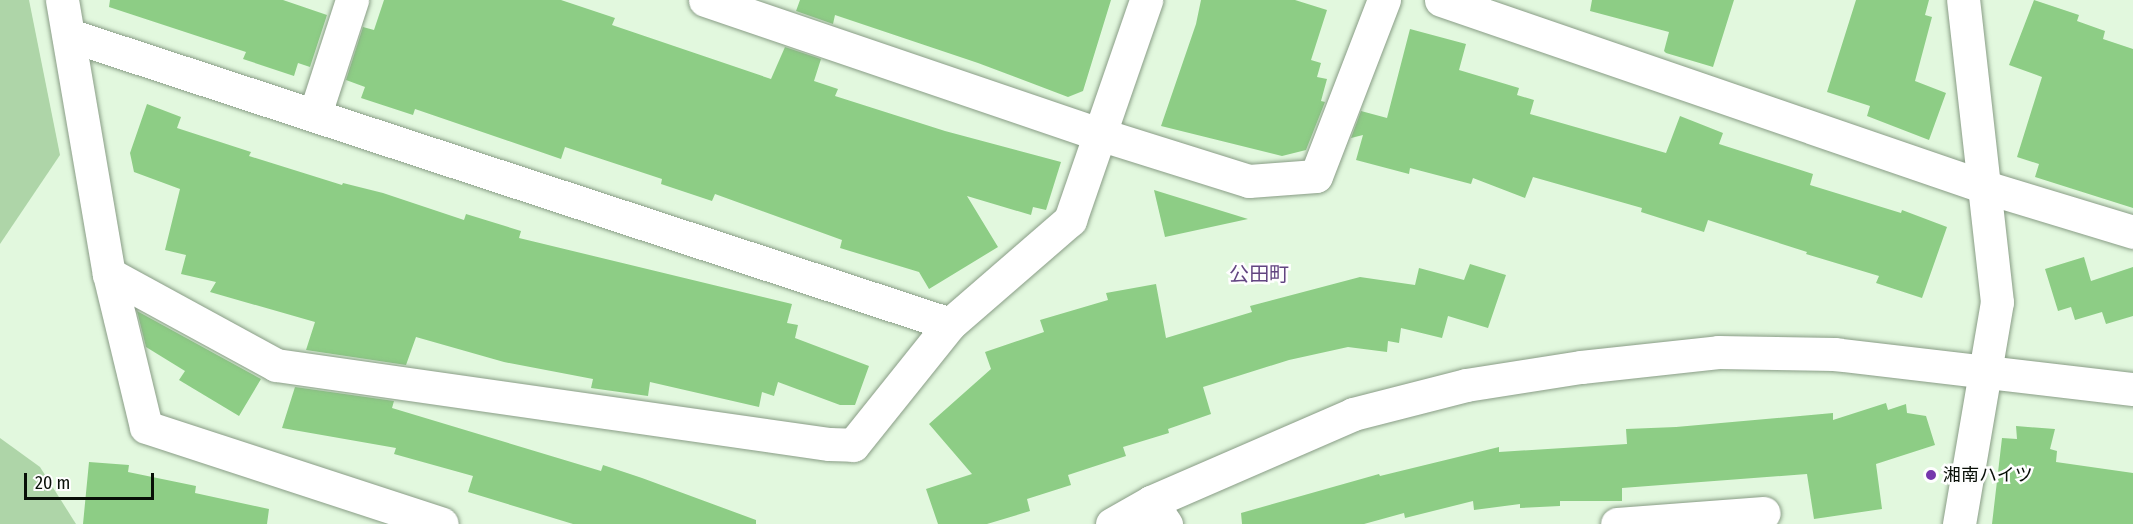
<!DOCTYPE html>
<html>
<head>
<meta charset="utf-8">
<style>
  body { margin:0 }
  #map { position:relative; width:2133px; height:524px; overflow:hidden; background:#e2f8de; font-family:"Fira Sans Condensed","Noto Sans JP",sans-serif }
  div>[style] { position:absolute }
  .green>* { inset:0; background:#aed5a8 }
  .building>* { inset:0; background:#8dcd85 }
  .roads { filter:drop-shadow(0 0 2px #899d86) drop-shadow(0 0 2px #899d86) }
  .street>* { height:33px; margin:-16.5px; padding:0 16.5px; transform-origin:16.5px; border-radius:16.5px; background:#fff }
  .secondary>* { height:33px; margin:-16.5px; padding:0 16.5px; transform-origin:16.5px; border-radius:16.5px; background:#fff }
  .dots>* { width:16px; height:16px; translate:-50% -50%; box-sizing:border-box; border:3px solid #fefefe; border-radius:50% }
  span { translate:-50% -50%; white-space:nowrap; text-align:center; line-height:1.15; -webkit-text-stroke:5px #fefefe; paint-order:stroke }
  .poi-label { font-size:18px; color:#080f07 }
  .left { translate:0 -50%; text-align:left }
  .neighbourhood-label { font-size:20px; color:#624581 }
  .scale { position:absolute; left:24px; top:473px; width:130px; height:27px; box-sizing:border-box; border:3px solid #080f07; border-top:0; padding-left:8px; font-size:18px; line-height:21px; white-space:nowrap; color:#080f07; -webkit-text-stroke:4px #fefefe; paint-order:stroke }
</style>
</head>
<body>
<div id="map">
  <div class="green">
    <i style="clip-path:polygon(0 0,29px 0,60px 155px,0 244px)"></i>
    <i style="clip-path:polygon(0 438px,40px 467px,76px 524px,0 524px)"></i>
  </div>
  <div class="building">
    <i style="clip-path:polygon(110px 0,283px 0,327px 15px,310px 67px,298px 63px,294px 76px,243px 59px,246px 52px,109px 7px)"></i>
    <i style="clip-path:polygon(384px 0,561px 0,615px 18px,612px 25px,771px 79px,785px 47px,821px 59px,814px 81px,838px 89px,835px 96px,945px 131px,1061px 162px,1046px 210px,1033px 207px,1031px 215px,967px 196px,998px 247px,929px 289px,919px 272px,840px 248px,842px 240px,715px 194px,712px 201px,661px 184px,662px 179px,565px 147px,561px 159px,415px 109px,413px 115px,361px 98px,365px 87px,346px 80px,363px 27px,374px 30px)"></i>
    <i style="clip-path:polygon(800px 0,1111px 0,1083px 91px,1068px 97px,978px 63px,835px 15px,833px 24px,796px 11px)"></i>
    <i style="clip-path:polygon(1201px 0,1295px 0,1327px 10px,1311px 60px,1321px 63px,1317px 77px,1327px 79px,1321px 101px,1325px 102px,1306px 150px,1282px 156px,1161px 126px,1196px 24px)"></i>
    <i style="clip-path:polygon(1592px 0,1734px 0,1713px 67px,1666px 53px,1664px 51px,1669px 32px,1590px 11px)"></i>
    <i style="clip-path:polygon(1856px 0,1929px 0,1925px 15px,1932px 17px,1915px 81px,1946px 93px,1929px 140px,1867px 116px,1870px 106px,1827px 92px)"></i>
    <i style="clip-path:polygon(2034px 0,2079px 15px,2077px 21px,2105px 31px,2103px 39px,2133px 49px,2133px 208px,2035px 177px,2039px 164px,2017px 157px,2042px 77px,2009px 65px)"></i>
    <i style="clip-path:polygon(1410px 29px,1466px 44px,1459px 70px,1519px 88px,1517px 95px,1534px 100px,1530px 114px,1666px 153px,1680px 116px,1723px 133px,1719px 144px,1813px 174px,1810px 185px,1901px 213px,1902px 210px,1947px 227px,1922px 298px,1876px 283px,1879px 276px,1806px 254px,1807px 252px,1708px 220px,1704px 232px,1641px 212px,1642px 208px,1533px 177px,1525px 198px,1473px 178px,1471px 184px,1410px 168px,1409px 174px,1356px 160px,1363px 135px,1351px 138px,1361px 111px,1387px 118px)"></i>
    <i style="clip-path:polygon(147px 104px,181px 117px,177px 128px,251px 152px,249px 156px,342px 185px,343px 183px,383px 193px,464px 220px,466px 214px,521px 231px,519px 238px,792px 304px,787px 323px,798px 325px,795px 338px,869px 366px,855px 405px,840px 405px,778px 382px,774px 396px,762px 392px,759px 407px,650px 382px,648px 396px,591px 388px,593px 379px,504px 362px,416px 337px,406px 365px,306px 350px,315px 322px,210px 292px,216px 282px,181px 274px,186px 255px,165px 250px,180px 189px,134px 172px,130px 153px)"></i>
    <i style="clip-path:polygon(1154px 190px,1248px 219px,1165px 237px)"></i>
    <i style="clip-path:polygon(2084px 257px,2091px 281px,2133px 267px,2133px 316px,2106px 324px,2102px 312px,2075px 320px,2071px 307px,2058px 311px,2045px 269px)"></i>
    <i style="clip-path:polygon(1470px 264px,1506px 275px,1488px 328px,1448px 316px,1442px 338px,1401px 328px,1399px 343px,1388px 341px,1387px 352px,1348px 347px,1289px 360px,1203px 387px,1211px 414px,1168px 429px,1169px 433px,1123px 447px,1126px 456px,1068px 475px,1071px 485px,1027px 499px,1030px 511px,987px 524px,938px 524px,926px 489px,972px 474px,929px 424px,991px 369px,985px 352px,1044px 332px,1040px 320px,1108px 300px,1106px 293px,1156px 284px,1166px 338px,1252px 312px,1250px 306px,1360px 277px,1415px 285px,1419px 268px,1464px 280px)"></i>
    <i style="clip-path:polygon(137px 311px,261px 379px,239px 416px,179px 380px,185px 371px,146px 347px)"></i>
    <i style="clip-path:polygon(295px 387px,394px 401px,392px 408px,601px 471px,603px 465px,642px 478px,756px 520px,756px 524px,573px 524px,468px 492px,473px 476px,394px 454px,396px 448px,282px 428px)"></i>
    <i style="clip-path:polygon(1886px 403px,1888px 410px,1906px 404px,1907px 413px,1926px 416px,1935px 445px,1876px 464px,1882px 509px,1814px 519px,1807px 474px,1622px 488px,1622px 501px,1560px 501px,1560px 506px,1520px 508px,1520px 504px,1474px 510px,1473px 501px,1405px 518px,1404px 513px,1364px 524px,1242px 524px,1241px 513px,1379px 474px,1380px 476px,1499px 447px,1499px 452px,1627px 444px,1626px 429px,1676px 427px,1833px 413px,1833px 420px)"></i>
    <i style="clip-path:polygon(2016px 426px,2055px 429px,2050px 449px,2057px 451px,2056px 462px,2133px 473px,2133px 524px,1992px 524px,2002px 438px,2017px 439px)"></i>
    <i style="clip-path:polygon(89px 462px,129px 465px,128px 472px,196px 486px,195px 493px,269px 509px,267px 524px,83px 524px)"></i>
  </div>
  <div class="roads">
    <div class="street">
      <i style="left:62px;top:0;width:278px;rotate:80.3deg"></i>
      <i style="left:109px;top:274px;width:157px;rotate:76.4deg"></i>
      <i style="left:146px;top:427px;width:311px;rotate:18.1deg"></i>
      <i style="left:705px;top:0;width:416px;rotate:18.8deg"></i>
      <i style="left:1099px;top:134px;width:157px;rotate:17.4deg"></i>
      <i style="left:1249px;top:181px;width:67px;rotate:-4.3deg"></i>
      <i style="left:1316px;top:176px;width:189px;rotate:-68.9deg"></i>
      <i style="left:1441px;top:0;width:572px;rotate:18.97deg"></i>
      <i style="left:1982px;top:186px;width:158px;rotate:16.9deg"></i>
      <i style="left:69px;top:35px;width:927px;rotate:18.16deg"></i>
      <i style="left:315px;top:114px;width:120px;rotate:-72deg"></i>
      <i style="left:109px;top:274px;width:190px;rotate:28.6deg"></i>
      <i style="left:276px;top:365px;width:559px;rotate:8.13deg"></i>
      <i style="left:829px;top:444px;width:24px;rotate:2deg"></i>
      <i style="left:853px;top:445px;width:155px;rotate:-51.3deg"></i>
      <i style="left:950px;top:324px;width:159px;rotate:-40.9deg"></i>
      <i style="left:1070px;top:220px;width:233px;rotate:-70.9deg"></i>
      <i style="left:1151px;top:502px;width:27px;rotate:56deg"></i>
      <i style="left:1617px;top:524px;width:147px;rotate:-4.3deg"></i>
      <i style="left:1959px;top:524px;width:225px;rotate:-80.3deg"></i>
      <i style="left:1997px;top:302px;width:304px;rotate:-96.4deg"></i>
    </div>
    <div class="secondary">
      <i style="left:1112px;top:524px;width:45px;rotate:-29.4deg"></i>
      <i style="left:1151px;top:502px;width:220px;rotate:-23.5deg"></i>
      <i style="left:1353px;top:414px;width:117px;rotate:-14.4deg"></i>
      <i style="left:1466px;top:385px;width:116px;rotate:-8.9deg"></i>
      <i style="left:1581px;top:367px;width:138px;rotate:-6.2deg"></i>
      <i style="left:1718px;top:352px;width:116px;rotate:1deg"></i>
      <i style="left:1834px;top:354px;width:301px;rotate:6.7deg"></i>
    </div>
  </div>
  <div class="dots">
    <i style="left:1931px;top:475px;background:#7537ac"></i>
  </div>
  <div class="poi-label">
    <span class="left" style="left:1943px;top:475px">湘南ハイツ</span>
  </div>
  <div class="neighbourhood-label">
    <span style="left:1259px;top:274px">公田町</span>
  </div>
  <div class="scale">20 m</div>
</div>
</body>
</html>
